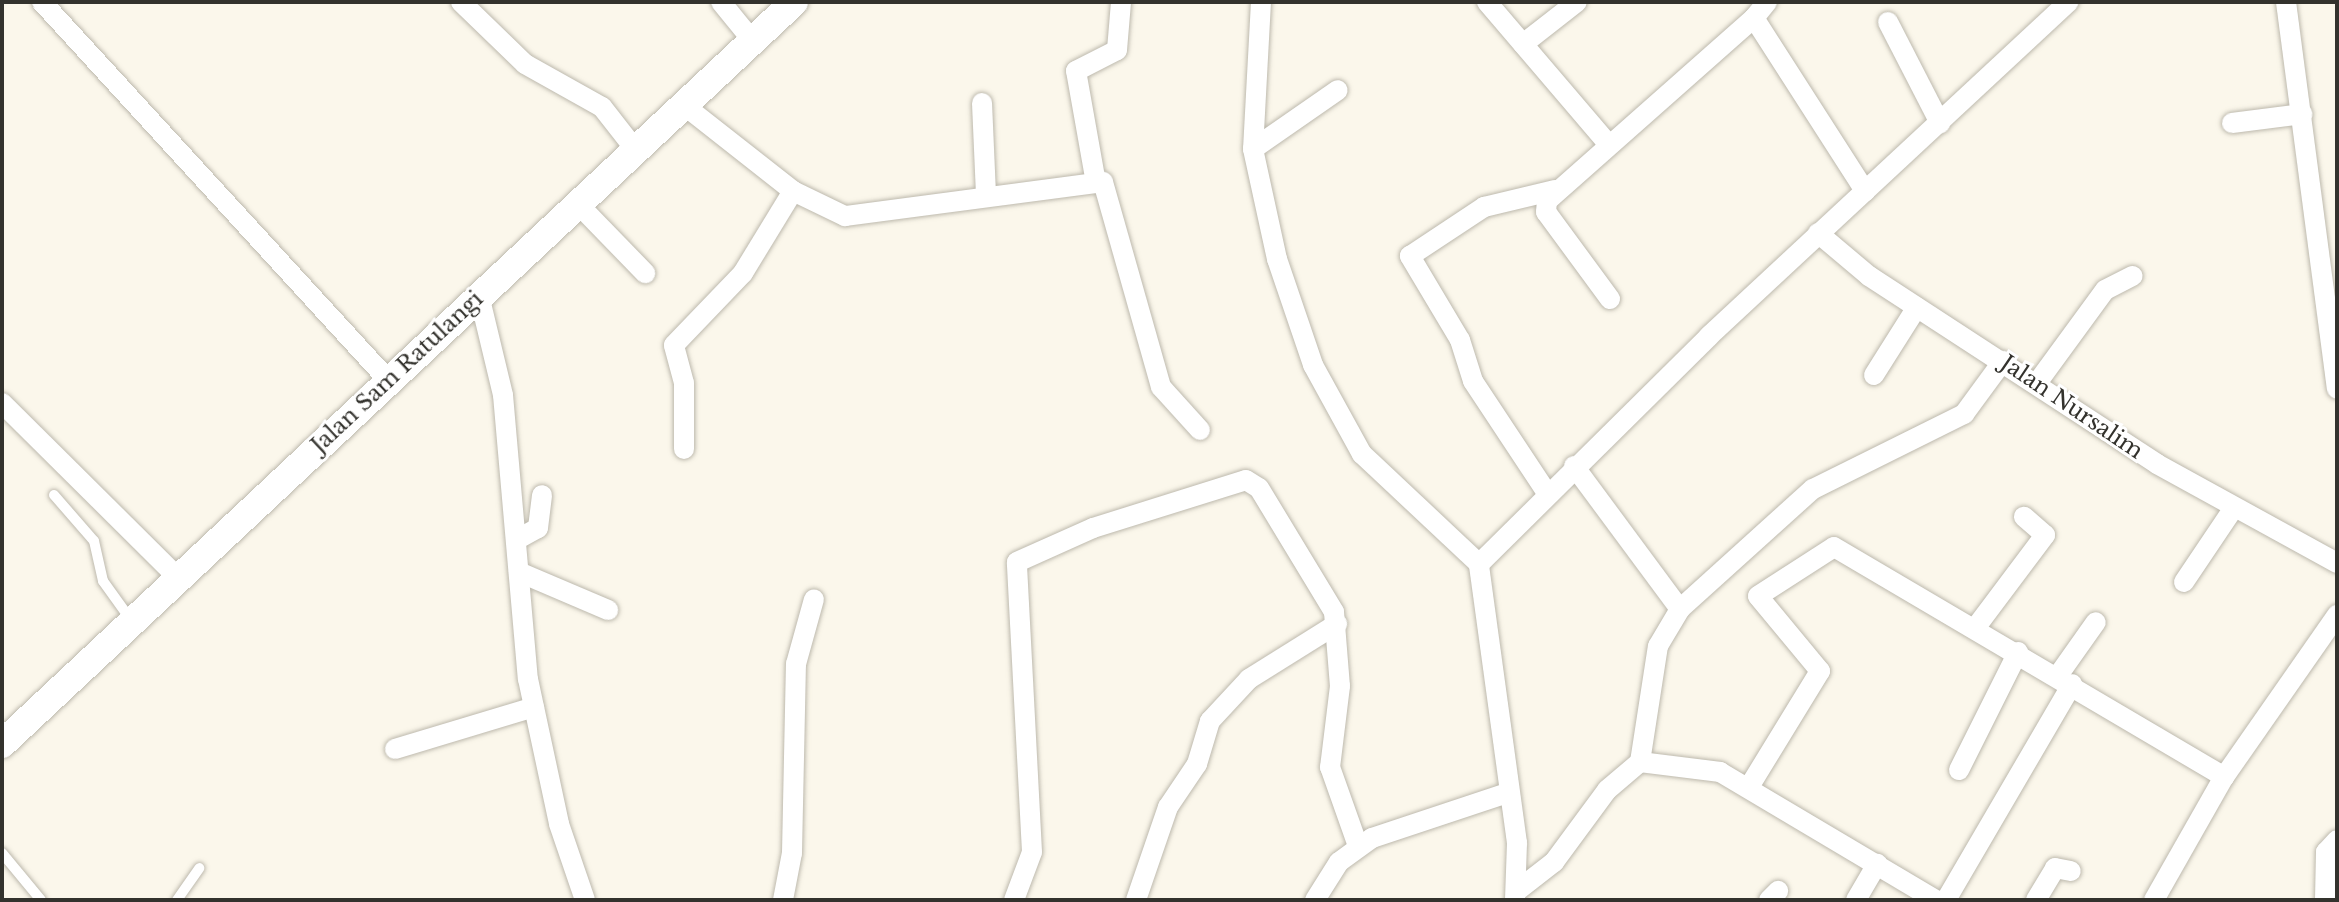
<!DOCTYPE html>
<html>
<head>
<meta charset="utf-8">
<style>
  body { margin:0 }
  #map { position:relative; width:2339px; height:902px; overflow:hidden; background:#fbf7eb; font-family:"Libre Baskerville",serif }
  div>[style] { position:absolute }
  .roads { filter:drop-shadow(0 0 2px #bdb9ad) drop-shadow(0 0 2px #bdb9ad) }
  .lane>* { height:10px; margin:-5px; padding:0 5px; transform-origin:5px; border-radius:5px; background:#fff }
  .street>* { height:20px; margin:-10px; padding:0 10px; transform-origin:10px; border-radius:10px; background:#fff }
  .secondary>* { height:28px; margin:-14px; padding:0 14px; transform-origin:14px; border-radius:14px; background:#fff }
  span { translate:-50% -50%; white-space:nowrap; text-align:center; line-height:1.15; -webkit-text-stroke:6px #fff; paint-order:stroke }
  .street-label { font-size:22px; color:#33322d }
  .frame { position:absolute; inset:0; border:4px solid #33322d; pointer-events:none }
</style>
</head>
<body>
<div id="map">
  <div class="roads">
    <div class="lane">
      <i style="left:54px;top:495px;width:61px;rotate:49deg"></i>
      <i style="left:94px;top:541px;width:41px;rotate:77.3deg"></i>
      <i style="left:103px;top:581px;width:48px;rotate:54.3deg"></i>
      <i style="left:2px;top:853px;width:61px;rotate:50.3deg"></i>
      <i style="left:177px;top:900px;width:39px;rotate:-55deg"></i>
    </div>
    <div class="street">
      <i style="left:42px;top:2px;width:515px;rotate:47.52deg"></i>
      <i style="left:461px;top:2px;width:89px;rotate:44.1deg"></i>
      <i style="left:525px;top:64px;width:88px;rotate:29.2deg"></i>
      <i style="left:602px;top:107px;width:58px;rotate:52deg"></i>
      <i style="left:721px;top:2px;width:49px;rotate:50.8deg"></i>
      <i style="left:1261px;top:2px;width:147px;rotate:93.1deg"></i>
      <i style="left:1253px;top:149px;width:113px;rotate:77.7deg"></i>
      <i style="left:1277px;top:259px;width:112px;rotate:71.2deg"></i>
      <i style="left:1313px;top:365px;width:102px;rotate:61.2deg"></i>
      <i style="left:1362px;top:454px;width:161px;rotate:43.2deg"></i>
      <i style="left:1487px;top:2px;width:188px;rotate:49.5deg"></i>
      <i style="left:2286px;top:2px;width:390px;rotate:82.5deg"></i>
      <i style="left:1754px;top:18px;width:21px;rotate:-51deg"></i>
      <i style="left:1888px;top:22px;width:114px;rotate:62.8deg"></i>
      <i style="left:1523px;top:44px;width:68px;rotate:-37.9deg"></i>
      <i style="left:982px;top:103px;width:93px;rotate:87.5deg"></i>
      <i style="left:685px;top:106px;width:137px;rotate:38.2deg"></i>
      <i style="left:793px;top:191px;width:58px;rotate:25.7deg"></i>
      <i style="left:845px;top:216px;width:260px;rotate:-7.5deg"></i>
      <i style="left:1103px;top:182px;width:213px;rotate:74.2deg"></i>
      <i style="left:1161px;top:387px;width:58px;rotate:47.8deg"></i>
      <i style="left:2232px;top:123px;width:71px;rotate:-7.3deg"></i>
      <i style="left:1253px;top:149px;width:103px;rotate:-34.8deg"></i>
      <i style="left:1096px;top:183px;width:114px;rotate:-100.1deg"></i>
      <i style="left:1076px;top:71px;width:46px;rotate:-27.1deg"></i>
      <i style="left:1117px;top:50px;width:48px;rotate:-85.2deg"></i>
      <i style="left:577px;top:203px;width:98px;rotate:45.8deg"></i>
      <i style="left:1818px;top:233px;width:67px;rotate:40.1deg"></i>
      <i style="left:1869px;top:276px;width:344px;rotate:33.1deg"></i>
      <i style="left:2157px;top:464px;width:205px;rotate:28.8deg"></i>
      <i style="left:479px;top:295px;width:103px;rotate:76.5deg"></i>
      <i style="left:503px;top:395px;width:285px;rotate:85deg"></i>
      <i style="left:528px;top:679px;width:148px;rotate:77.9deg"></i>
      <i style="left:559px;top:824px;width:80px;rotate:71.1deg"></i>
      <i style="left:1610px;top:299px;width:108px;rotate:-126.3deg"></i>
      <i style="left:1546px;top:212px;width:11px;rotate:-85deg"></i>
      <i style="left:1547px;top:201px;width:276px;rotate:-41.5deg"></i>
      <i style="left:1754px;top:18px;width:206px;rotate:57.3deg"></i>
      <i style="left:1874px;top:375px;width:80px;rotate:-57.7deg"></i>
      <i style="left:2037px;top:383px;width:115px;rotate:-53.8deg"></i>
      <i style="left:2105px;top:290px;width:31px;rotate:-27deg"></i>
      <i style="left:2px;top:403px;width:250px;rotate:44.8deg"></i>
      <i style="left:684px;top:449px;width:66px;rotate:-90deg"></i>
      <i style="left:684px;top:383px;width:39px;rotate:-105deg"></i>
      <i style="left:674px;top:345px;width:100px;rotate:-46.2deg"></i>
      <i style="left:743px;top:273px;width:96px;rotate:-58.6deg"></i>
      <i style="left:1574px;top:466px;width:178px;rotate:53.5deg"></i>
      <i style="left:1547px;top:493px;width:134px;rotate:-123.5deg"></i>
      <i style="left:1473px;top:381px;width:43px;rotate:-107.6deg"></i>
      <i style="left:1460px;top:340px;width:98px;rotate:-120.8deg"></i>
      <i style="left:1410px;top:256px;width:89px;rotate:-33.5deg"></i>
      <i style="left:1484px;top:207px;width:73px;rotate:-13.5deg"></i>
      <i style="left:516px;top:540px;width:25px;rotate:-29deg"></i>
      <i style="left:538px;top:528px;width:33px;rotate:-83deg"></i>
      <i style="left:519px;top:572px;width:97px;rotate:23.1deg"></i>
      <i style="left:2184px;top:582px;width:88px;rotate:-56.1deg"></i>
      <i style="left:1976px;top:627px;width:115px;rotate:-53.1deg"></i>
      <i style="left:2045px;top:535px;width:28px;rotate:-139deg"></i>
      <i style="left:2057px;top:677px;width:67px;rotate:-54.7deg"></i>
      <i style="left:395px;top:749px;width:145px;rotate:-16.8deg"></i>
      <i style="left:1640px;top:762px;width:117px;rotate:-81.2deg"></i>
      <i style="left:1658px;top:646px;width:43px;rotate:-59.3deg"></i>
      <i style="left:1680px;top:609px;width:179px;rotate:-42.1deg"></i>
      <i style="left:1813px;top:489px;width:169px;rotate:-26.4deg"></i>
      <i style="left:1964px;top:414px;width:66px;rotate:-53.7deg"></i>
      <i style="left:1959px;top:770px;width:132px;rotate:-63.4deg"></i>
      <i style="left:1749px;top:787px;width:136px;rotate:-58.5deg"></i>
      <i style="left:1820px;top:671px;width:97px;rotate:-129.6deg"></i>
      <i style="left:1758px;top:596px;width:90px;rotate:-32.8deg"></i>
      <i style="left:1834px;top:547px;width:453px;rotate:30.5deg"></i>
      <i style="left:1518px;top:890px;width:46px;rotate:-37.9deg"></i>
      <i style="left:1554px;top:862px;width:89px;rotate:-53.6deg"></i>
      <i style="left:1607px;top:790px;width:43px;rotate:-40.3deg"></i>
      <i style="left:1640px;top:762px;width:81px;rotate:7.1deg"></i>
      <i style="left:1720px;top:772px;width:251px;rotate:30.7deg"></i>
      <i style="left:783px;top:900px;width:48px;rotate:-79.2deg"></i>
      <i style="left:792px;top:853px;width:189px;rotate:-88.8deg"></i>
      <i style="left:796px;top:664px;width:67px;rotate:-74.5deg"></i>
      <i style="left:1014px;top:900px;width:51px;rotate:-69.4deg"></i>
      <i style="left:1032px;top:852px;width:290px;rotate:-93deg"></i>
      <i style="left:1017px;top:562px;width:83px;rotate:-24.1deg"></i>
      <i style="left:1093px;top:528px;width:160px;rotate:-17.4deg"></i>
      <i style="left:1246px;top:480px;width:15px;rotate:32deg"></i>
      <i style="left:1259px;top:488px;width:145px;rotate:58.8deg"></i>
      <i style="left:1334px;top:612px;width:74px;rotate:85.4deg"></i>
      <i style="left:1340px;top:686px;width:82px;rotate:97deg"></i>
      <i style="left:1330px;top:767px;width:84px;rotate:70.5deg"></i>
      <i style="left:1136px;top:900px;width:98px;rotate:-71deg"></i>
      <i style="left:1168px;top:807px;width:52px;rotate:-56deg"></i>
      <i style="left:1197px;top:764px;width:45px;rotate:-73.2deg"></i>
      <i style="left:1210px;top:721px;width:57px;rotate:-47.1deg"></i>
      <i style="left:1249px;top:679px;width:104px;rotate:-32deg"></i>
      <i style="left:1315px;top:900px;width:45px;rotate:-57.7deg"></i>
      <i style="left:1339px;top:862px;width:41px;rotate:-36deg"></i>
      <i style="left:1372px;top:838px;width:145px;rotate:-18.4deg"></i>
      <i style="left:1515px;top:900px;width:57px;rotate:-88deg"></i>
      <i style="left:1517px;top:843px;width:282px;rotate:-97.8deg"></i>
      <i style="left:1479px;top:564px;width:324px;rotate:-44.7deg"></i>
      <i style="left:1709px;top:336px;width:491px;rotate:-42.9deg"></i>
      <i style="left:1769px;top:900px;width:13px;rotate:-45deg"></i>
      <i style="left:1856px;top:900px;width:42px;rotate:-59.7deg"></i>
      <i style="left:1946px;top:900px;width:250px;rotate:-59.7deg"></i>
      <i style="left:2036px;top:900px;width:37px;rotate:-59deg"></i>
      <i style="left:2055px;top:868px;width:16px;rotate:11deg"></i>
      <i style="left:2154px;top:900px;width:142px;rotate:-60.4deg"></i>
      <i style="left:2224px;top:777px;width:198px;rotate:-55.1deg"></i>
      <i style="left:2325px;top:900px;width:48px;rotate:-88.8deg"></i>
      <i style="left:2326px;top:852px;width:16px;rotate:-47deg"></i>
    </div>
    <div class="secondary">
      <i style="left:2px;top:744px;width:1085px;rotate:-43.13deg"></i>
    </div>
  </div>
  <div class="street-label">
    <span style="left:397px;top:372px;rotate:-43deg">Jalan Sam Ratulangi</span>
    <span style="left:2072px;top:407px;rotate:34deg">Jalan Nursalim</span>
  </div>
  <div class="frame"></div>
</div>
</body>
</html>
